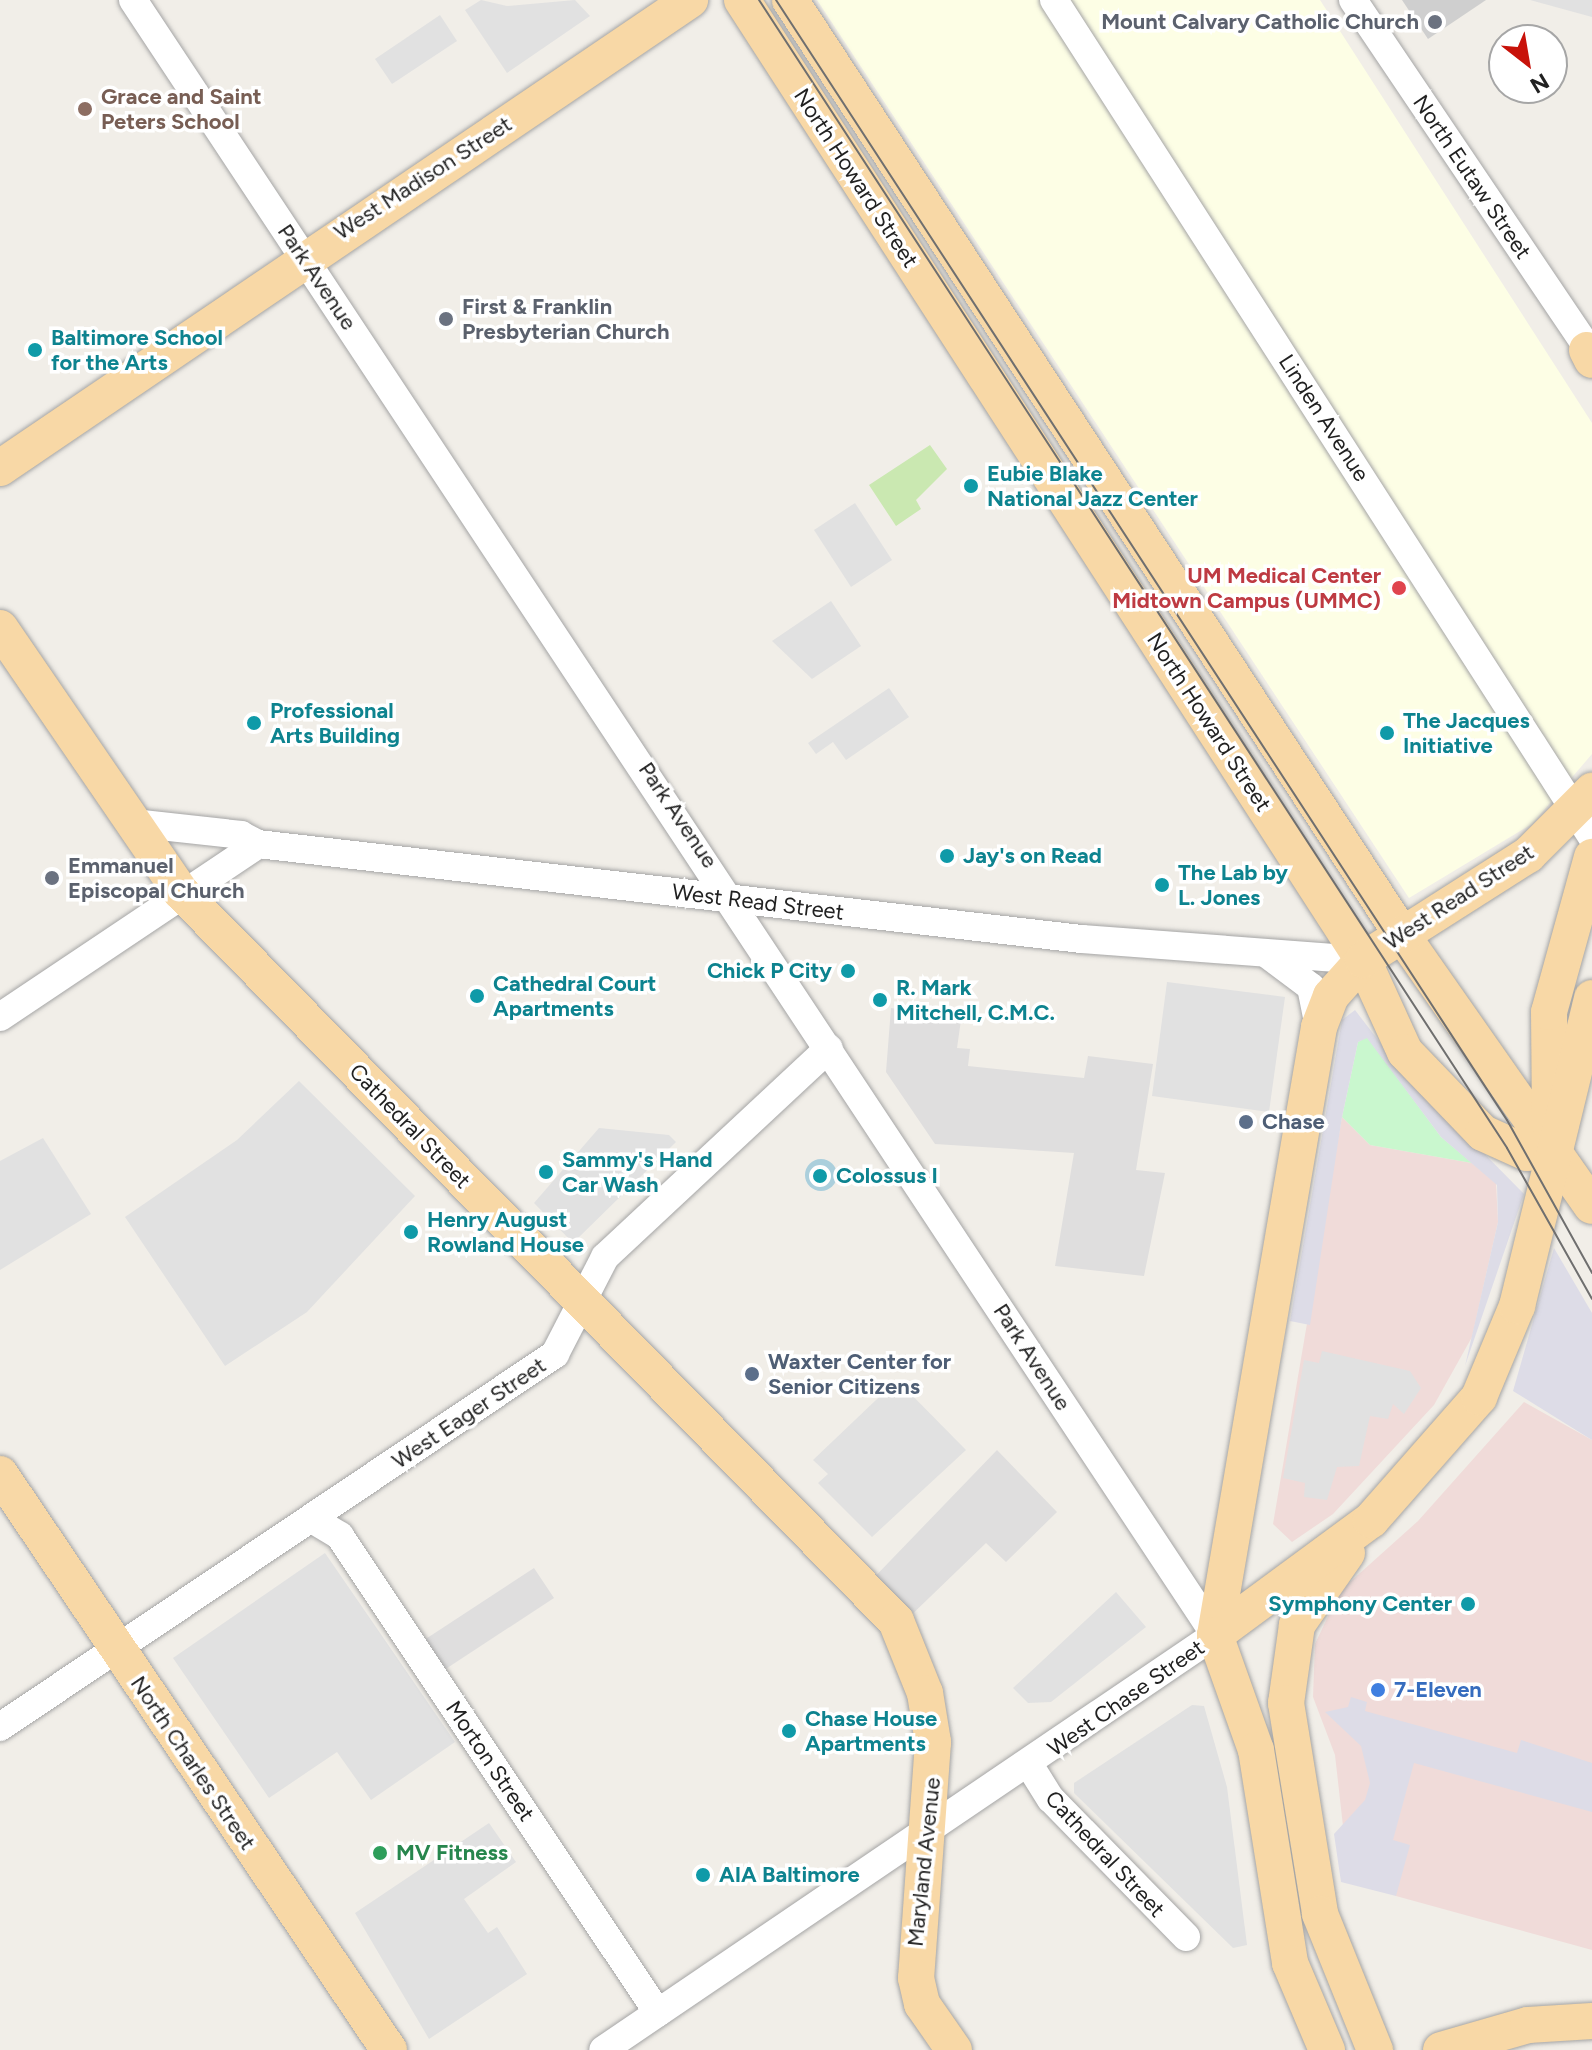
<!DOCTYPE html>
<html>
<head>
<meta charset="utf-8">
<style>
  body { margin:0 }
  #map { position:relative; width:1592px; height:2050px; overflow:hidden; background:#f1eee8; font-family:Figtree,sans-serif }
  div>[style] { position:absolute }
  .residential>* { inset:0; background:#dfdede }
  .commercial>* { inset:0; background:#f0dbd9 }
  .education>* { inset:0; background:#fdfee5 }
  .religious>* { inset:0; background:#cfcfcf }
  .grass>* { inset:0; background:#cae8b1 }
  .park>* { inset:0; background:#c9f7ce }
  .parking>* { inset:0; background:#e1e1e1 }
  .plaza>* { inset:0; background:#dddce7 }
  .water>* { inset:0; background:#abcfdc }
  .round { border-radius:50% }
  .roads { filter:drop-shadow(0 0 2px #a5a5a5) drop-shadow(0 0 2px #a5a5a5) }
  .minor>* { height:28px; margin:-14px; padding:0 14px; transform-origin:14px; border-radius:14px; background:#fff }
  .major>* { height:36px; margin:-18px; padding:0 18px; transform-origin:18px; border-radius:18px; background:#f8d8a6 }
  .tram>* { height:2px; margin:-1px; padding:0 1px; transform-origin:1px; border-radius:1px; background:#6f6f6f }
  .dots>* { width:22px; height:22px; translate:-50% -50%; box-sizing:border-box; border:4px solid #fff; border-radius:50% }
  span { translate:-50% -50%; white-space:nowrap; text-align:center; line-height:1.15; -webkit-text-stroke:7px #fff; paint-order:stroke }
  .worship-label { font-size:22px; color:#5b616d; font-weight:700 }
  .right { translate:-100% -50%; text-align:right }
  .left { translate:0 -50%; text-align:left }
  .education-label { font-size:22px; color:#785e54; font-weight:700 }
  .street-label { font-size:22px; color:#212121 }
  .culture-label { font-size:22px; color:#0d838f; font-weight:700 }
  .health-label { font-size:22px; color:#be3a42; font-weight:700 }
  .service-label { font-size:22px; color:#4e5e75; font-weight:700 }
  .shop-label { font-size:22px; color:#366cbe; font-weight:700 }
  .leisure-label { font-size:22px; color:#27864d; font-weight:700 }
  .north { position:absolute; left:1488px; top:24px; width:80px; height:80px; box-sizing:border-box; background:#fff; border:2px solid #a6a6a6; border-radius:50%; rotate:149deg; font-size:22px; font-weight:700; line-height:32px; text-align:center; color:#212121 }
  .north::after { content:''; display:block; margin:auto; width:28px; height:36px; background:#c8120a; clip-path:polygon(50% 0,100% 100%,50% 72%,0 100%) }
</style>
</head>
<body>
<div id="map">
  <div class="residential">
    <i style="clip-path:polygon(891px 1008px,961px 1020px,957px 1048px,970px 1049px,968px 1066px,1084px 1078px,1088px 1056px,1153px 1064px,1136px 1170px,1165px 1173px,1144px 1276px,1055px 1266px,1074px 1153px,935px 1144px,886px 1072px)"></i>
    <i style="clip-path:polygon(997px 1450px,1057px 1512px,1006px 1562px,986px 1543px,902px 1624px,864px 1588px)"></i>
    <i style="clip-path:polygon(534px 1568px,554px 1598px,435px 1676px,415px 1646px)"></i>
  </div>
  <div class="commercial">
    <i style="clip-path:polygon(1342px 1117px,1370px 1145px,1472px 1163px,1496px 1183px,1498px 1222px,1472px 1337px,1434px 1405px,1333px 1514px,1292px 1542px,1273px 1524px)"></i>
    <i style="clip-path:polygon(1524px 1402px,1592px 1440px,1592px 1950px,1396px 1896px,1356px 1864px,1344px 1835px,1335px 1755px,1313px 1697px,1315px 1644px,1340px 1591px,1418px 1521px)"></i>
  </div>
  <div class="education">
    <i style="clip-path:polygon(817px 0,1320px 0,1592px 423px,1592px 754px,1532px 824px,1409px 898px)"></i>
  </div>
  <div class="religious">
    <i style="clip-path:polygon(1402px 0,1486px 0,1428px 39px)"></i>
  </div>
  <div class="grass">
    <i style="clip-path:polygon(930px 445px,947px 469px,916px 500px,921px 509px,896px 526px,869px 485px)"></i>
  </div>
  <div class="park">
    <i style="clip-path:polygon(1367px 1037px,1441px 1137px,1472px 1163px,1370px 1145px,1342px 1117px,1358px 1042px)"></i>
  </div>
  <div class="parking">
    <i style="clip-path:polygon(481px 0,507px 6px,575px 0,590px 16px,507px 73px,465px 10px)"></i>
    <i style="clip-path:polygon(1530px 0,1592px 0,1592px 17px)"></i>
    <i style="clip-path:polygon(440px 15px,457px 41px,392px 84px,375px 59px)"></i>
    <i style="clip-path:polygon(855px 503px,892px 560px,851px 587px,814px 530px)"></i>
    <i style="clip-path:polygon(831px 601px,861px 646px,812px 679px,772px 641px)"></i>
    <i style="clip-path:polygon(889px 688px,909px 717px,846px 760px,833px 742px,816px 754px,808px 743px)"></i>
    <i style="clip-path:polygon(1167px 982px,1285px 997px,1269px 1112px,1152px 1096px)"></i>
    <i style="clip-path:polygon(299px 1081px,415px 1196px,307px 1312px,225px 1366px,125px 1217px,237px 1140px)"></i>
    <i style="clip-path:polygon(599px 1128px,669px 1135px,676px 1142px,573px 1243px,534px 1203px)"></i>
    <i style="clip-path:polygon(43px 1138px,91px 1214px,0 1270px,0 1161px)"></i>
    <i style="clip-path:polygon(1322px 1351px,1410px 1371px,1421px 1388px,1404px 1414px,1393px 1404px,1388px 1419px,1370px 1416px,1359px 1466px,1337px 1467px,1327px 1500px,1304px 1497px,1305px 1483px,1283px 1478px,1304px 1360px,1319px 1363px)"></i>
    <i style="clip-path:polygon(897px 1380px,966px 1450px,872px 1537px,818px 1483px,828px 1474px,813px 1460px)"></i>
    <i style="clip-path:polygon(325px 1553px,455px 1742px,371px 1800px,337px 1752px,269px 1798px,173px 1658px)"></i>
    <i style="clip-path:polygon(1116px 1592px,1146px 1627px,1051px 1702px,1028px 1703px,1013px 1688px)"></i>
    <i style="clip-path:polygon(1192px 1705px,1204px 1706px,1227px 1787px,1247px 1945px,1233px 1948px,1074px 1793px,1074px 1783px)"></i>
    <i style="clip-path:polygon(489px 1823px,516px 1862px,464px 1899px,488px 1933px,497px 1927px,527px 1974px,429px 2039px,355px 1913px)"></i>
  </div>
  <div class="plaza">
    <i style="clip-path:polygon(1355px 1010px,1398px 1066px,1524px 1194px,1465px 1366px,1498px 1222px,1497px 1185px,1441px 1137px,1367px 1038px,1358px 1042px,1342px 1117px,1310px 1325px,1290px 1321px,1342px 1020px)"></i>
    <i style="clip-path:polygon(1554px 1248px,1592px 1313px,1592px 1440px,1513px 1391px)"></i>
    <i style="clip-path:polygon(1351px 1697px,1367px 1702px,1365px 1711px,1517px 1753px,1521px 1740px,1592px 1763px,1592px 1812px,1414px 1763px,1393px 1840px,1410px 1845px,1396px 1896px,1341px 1882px,1334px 1834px,1365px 1800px,1370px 1783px,1361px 1746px,1325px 1712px,1348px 1707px)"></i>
  </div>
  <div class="water">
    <i class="round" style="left:805px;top:1159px;width:32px;height:32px"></i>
  </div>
  <div class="roads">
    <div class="minor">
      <i style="left:133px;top:0;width:1961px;rotate:56.5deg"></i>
      <i style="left:1215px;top:1635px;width:739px;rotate:145.86deg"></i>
      <i style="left:1054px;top:0;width:995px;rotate:57.27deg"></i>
      <i style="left:1353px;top:0;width:427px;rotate:56deg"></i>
      <i style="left:133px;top:823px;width:109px;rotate:6.3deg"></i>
      <i style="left:241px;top:835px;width:19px;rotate:28deg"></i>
      <i style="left:258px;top:844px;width:829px;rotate:6.58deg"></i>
      <i style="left:1082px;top:939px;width:282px;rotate:4.3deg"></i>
      <i style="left:1267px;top:954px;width:55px;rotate:36.9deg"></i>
      <i style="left:1311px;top:987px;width:41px;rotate:78.7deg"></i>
      <i style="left:0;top:1017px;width:311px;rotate:-33.8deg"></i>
      <i style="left:312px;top:1519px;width:33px;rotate:31deg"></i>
      <i style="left:340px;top:1536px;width:573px;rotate:56.31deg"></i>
      <i style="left:0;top:1727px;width:669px;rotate:-33.9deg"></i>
      <i style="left:555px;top:1354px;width:109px;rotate:-62.7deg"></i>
      <i style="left:605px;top:1257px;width:306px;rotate:-43deg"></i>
      <i style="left:1030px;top:1766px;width:39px;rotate:58deg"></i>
      <i style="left:1051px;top:1799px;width:193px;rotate:45.6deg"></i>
    </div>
    <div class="major">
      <i style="left:742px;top:0;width:1143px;rotate:57.1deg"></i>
      <i style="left:1363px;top:960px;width:101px;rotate:65.5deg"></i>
      <i style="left:1405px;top:1052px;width:112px;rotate:46.1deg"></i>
      <i style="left:1483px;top:1133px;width:48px;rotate:24.4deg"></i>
      <i style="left:1527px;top:1153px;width:25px;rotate:-7deg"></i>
      <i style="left:790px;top:0;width:1121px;rotate:56.79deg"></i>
      <i style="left:1404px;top:938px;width:327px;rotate:55deg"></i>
      <i style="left:1587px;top:350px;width:11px;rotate:63deg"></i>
      <i style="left:0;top:468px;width:834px;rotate:-34.15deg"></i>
      <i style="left:0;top:628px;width:320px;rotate:55.6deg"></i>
      <i style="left:181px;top:892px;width:1021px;rotate:45.56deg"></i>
      <i style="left:896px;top:1621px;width:78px;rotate:68.1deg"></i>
      <i style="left:925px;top:1693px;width:50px;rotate:80.7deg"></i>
      <i style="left:933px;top:1742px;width:237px;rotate:94.1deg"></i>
      <i style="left:916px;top:1978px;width:27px;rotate:77deg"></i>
      <i style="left:922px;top:2004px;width:56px;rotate:55.2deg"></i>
      <i style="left:1550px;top:1124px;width:112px;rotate:-90.5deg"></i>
      <i style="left:1549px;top:1012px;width:161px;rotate:-74.5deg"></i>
      <i style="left:0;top:1474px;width:695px;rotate:55.97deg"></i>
      <i style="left:1347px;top:1553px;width:88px;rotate:124.8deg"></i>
      <i style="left:1297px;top:1625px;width:79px;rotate:98deg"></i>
      <i style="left:1286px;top:1703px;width:214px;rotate:80.8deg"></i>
      <i style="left:1320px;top:1914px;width:147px;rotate:68deg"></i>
      <i style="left:1215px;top:1635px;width:617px;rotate:-80.29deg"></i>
      <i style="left:1319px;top:1027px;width:33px;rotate:-69deg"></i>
      <i style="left:1331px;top:996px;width:48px;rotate:-48.4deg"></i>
      <i style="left:1363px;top:960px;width:196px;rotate:-32.5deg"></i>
      <i style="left:1528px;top:855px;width:91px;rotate:-45deg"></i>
      <i style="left:1215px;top:1635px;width:194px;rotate:-36.4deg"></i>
      <i style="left:1371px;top:1520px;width:164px;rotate:-48.7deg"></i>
      <i style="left:1479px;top:1397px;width:99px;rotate:-67.3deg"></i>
      <i style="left:1517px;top:1306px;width:317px;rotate:-76.3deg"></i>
      <i style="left:1215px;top:1635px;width:122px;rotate:70.4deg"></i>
      <i style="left:1256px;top:1750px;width:216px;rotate:80.9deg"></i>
      <i style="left:1290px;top:1963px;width:95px;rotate:67deg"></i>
      <i style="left:1441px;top:2050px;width:91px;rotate:-16deg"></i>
      <i style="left:1528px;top:2025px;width:64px;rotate:-3.6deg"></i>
    </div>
  </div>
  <div class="tram">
    <i style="left:759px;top:0;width:1370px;rotate:56.91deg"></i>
    <i style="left:1507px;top:1148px;width:173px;rotate:60.6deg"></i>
    <i style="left:776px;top:0;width:1337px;rotate:56.87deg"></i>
    <i style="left:1507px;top:1120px;width:175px;rotate:60.9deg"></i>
  </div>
  <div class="dots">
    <i style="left:1435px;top:22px;background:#6b7280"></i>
    <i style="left:85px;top:109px;background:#8d6e63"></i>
    <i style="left:446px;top:319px;background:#6b7280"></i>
    <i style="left:35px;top:350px;background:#0f9aa8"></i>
    <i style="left:971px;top:486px;background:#0f9aa8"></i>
    <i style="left:1399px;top:588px;background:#e0444e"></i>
    <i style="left:254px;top:723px;background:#0f9aa8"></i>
    <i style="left:1387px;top:733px;background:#0f9aa8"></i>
    <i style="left:947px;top:856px;background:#0f9aa8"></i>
    <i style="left:52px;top:878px;background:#6b7280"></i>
    <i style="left:1162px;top:885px;background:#0f9aa8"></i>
    <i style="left:848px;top:971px;background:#0f9aa8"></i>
    <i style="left:477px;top:996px;background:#0f9aa8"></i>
    <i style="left:880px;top:1000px;background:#0f9aa8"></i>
    <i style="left:1246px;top:1122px;background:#5c6f8a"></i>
    <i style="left:546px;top:1172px;background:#0f9aa8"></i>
    <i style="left:820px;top:1176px;background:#0f9aa8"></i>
    <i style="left:411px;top:1232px;background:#0f9aa8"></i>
    <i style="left:752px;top:1374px;background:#5c6f8a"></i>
    <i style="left:1468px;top:1604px;background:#0f9aa8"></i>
    <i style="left:1378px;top:1690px;background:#3f7fe0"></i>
    <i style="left:789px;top:1731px;background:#0f9aa8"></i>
    <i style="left:380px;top:1853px;background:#2e9e5b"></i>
    <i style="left:703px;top:1875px;background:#0f9aa8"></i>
  </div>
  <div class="worship-label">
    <span class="right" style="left:1419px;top:22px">Mount Calvary Catholic Church</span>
    <span class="left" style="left:462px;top:319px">First &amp; Franklin<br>Presbyterian Church</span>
    <span class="left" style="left:68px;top:878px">Emmanuel<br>Episcopal Church</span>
  </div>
  <div class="education-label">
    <span class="left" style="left:101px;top:109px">Grace and Saint<br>Peters School</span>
  </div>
  <div class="street-label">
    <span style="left:1472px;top:177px;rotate:56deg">North Eutaw Street</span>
    <span style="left:423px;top:178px;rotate:-33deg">West Madison Street</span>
    <span style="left:856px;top:178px;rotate:57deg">North Howard Street</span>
    <span style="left:317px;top:277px;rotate:56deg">Park Avenue</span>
    <span style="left:1324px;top:418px;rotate:57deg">Linden Avenue</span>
    <span style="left:1209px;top:722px;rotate:57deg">North Howard Street</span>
    <span style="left:678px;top:815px;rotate:56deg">Park Avenue</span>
    <span style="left:1459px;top:897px;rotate:-33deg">West Read Street</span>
    <span style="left:758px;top:902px;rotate:7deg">West Read Street</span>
    <span style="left:410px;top:1126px;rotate:46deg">Cathedral Street</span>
    <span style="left:1032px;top:1357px;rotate:57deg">Park Avenue</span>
    <span style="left:469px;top:1413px;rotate:-34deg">West Eager Street</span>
    <span style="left:1126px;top:1698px;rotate:-35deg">West Chase Street</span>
    <span style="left:490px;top:1761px;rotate:56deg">Morton Street</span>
    <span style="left:193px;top:1763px;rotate:56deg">North Charles Street</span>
    <span style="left:1105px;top:1854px;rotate:47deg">Cathedral Street</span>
    <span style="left:924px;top:1862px;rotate:-84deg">Maryland Avenue</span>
  </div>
  <div class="culture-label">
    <span class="left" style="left:51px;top:350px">Baltimore School<br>for the Arts</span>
    <span class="left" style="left:987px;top:486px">Eubie Blake<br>National Jazz Center</span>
    <span class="left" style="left:270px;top:723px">Professional<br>Arts Building</span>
    <span class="left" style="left:1403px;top:733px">The Jacques<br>Initiative</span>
    <span class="left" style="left:963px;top:856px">Jay's on Read</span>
    <span class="left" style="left:1178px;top:885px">The Lab by<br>L. Jones</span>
    <span class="right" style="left:832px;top:971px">Chick P City</span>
    <span class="left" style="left:493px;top:996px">Cathedral Court<br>Apartments</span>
    <span class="left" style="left:896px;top:1000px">R. Mark<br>Mitchell, C.M.C.</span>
    <span class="left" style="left:562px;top:1172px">Sammy's Hand<br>Car Wash</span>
    <span class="left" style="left:836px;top:1176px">Colossus I</span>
    <span class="left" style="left:427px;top:1232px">Henry August<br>Rowland House</span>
    <span class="right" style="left:1452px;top:1604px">Symphony Center</span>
    <span class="left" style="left:805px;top:1731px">Chase House<br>Apartments</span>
    <span class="left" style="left:719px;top:1875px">AIA Baltimore</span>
  </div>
  <div class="health-label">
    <span class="right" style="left:1381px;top:588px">UM Medical Center<br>Midtown Campus (UMMC)</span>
  </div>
  <div class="service-label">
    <span class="left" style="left:1262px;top:1122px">Chase</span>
    <span class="left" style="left:768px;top:1374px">Waxter Center for<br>Senior Citizens</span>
  </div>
  <div class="shop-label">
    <span class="left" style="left:1394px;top:1690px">7-Eleven</span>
  </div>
  <div class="leisure-label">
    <span class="left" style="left:396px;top:1853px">MV Fitness</span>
  </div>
  <div class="north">N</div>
</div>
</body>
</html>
